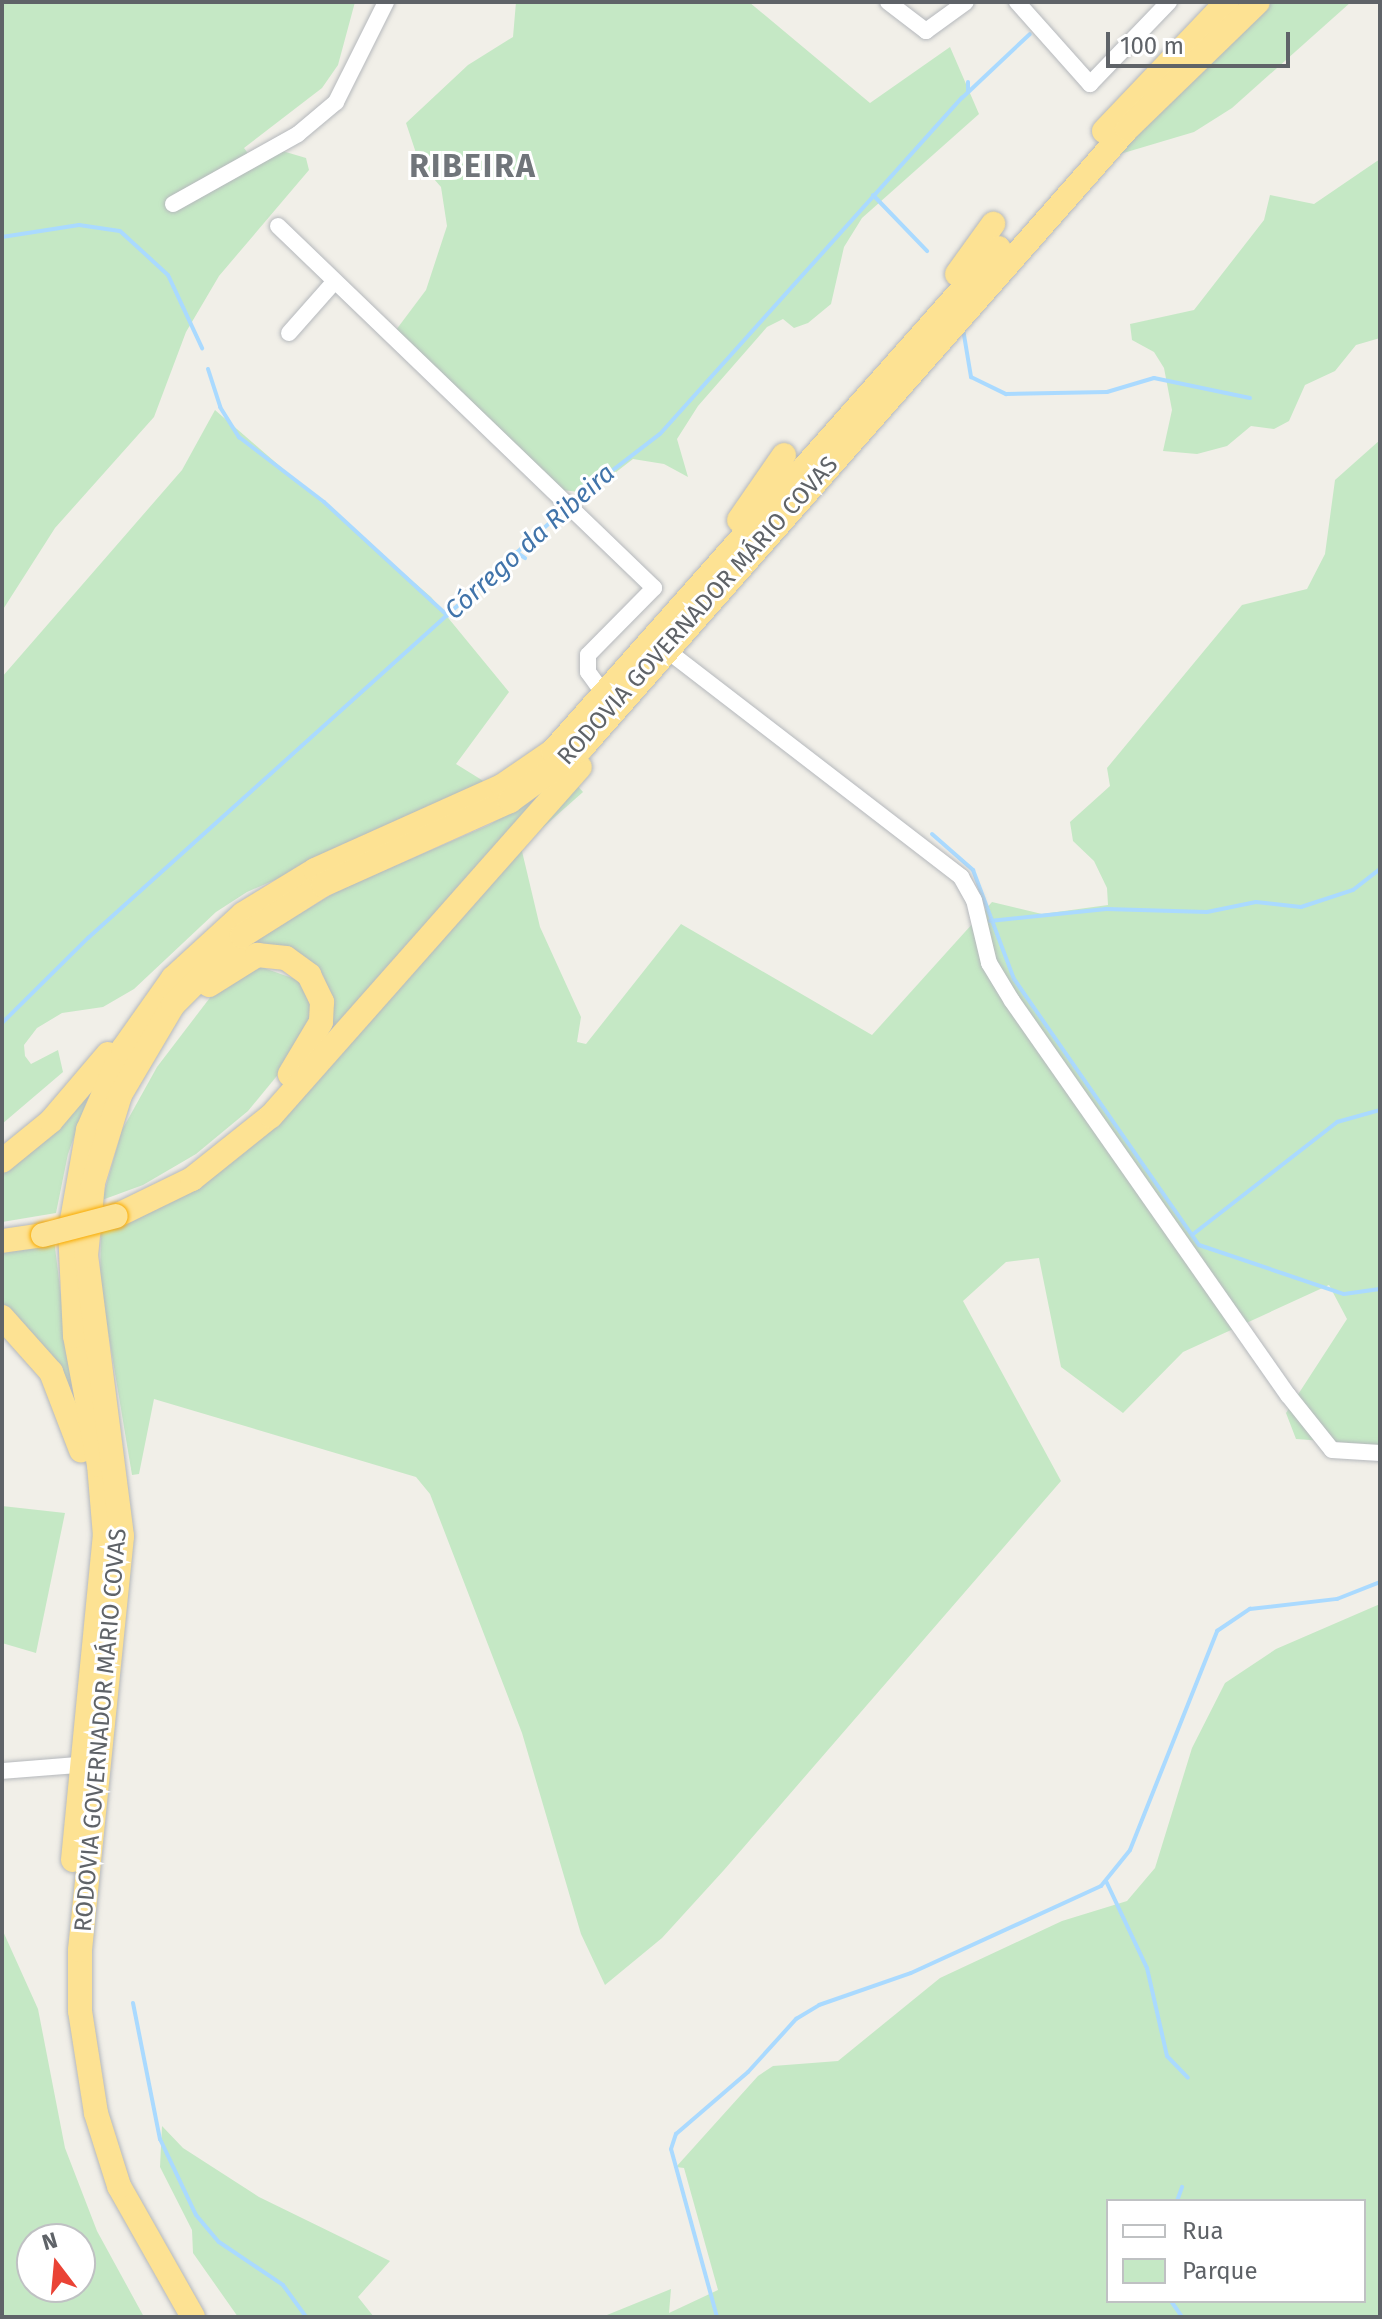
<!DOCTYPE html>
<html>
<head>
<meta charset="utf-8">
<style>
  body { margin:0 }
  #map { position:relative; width:1382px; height:2319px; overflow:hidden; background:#f1efe8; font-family:"Fira Sans",sans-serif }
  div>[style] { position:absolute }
  .green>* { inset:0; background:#c5e8c5 }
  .stream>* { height:4px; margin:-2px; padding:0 2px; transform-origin:2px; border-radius:2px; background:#aadaff }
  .roads { filter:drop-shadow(0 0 2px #b5b8bc) drop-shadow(0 0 2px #b5b8bc) }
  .minor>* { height:16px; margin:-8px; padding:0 8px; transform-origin:8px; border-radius:8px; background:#fff }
  .highway>* { height:24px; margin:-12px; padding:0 12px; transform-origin:12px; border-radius:12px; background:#fde293 }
  .bridges { filter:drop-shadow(0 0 2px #f9ab00) drop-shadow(0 0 2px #f9ab00) }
  .highway-bridge>* { height:24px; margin:-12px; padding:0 12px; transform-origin:12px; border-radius:12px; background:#fde293 }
  span { translate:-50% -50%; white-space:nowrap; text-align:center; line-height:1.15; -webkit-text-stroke:6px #fff; paint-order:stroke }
  .street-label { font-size:24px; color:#5f6368 }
  .water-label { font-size:26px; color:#4174aa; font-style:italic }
  .district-label { font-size:32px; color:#70757a; font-weight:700; letter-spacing:2px }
  .frame { position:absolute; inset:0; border:4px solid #5f6368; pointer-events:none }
  .legend { position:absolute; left:1106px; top:2199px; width:260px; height:104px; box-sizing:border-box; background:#fff; border:2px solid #bfc1c3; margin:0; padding:10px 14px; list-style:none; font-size:24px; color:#5f6368 }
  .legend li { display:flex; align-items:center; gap:16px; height:40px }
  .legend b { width:40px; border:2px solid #bfc1c3 }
  .north { position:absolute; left:16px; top:2223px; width:80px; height:80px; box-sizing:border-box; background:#fff; border:2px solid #bfc1c3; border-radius:50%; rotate:344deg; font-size:22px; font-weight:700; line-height:32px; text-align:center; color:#5f6368 }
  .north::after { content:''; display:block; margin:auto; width:28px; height:36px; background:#ea4335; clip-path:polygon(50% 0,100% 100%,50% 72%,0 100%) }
  .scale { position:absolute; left:1106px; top:32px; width:184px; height:36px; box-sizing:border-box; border:4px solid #5f6368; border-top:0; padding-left:10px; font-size:24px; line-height:28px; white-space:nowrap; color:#5f6368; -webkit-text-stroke:6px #fff; paint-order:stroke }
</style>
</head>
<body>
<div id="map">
  <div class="green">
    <i style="clip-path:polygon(2px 2px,355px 2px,338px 65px,322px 88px,244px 148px,250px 156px,279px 150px,306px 158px,309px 170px,219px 276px,186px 332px,154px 417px,55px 528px,2px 611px)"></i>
    <i style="clip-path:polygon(516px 2px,749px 2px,870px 103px,950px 47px,979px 114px,862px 218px,844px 247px,831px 304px,808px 323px,794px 328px,783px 319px,767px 327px,698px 406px,677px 439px,688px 477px,664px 464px,633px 459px,589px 493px,561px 490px,396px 330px,426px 290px,447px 226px,441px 187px,419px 162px,406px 123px,468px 65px,513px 37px)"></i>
    <i style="clip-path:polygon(1271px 2px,1351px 2px,1232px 108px,1194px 132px,1110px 157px)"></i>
    <i style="clip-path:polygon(1380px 159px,1380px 338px,1356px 345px,1335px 371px,1305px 385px,1289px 421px,1274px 429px,1251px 426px,1227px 446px,1197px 454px,1163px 451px,1172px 410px,1164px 368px,1154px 352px,1132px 340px,1130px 324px,1194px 310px,1264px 220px,1270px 195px,1314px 204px)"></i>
    <i style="clip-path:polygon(215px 410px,431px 597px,509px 692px,456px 764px,485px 782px,466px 797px,247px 892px,216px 912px,134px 989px,103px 1007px,62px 1013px,37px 1028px,24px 1045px,25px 1056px,31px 1064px,58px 1050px,63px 1072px,2px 1124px,2px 677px,182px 470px)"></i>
    <i style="clip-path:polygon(1380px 440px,1380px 1445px,1296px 1439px,1286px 1413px,1347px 1319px,1329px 1285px,1183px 1352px,1123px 1413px,1061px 1367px,1039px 1258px,1006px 1262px,963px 1301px,1061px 1481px,724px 1870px,662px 1938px,605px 1985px,581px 1934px,522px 1733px,430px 1494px,416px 1477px,154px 1399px,139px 1474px,132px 1475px,100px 1283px,101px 1227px,181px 1192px,574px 782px,583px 792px,521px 847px,540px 927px,581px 1017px,577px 1042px,586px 1044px,681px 924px,872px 1035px,992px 902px,1042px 914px,1108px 905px,1107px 888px,1094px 861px,1073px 841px,1070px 822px,1110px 786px,1107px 768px,1242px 605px,1307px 589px,1325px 554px,1335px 480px)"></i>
    <i style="clip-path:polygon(546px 791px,315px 1056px,330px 994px,323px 975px,293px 950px,245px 947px,339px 890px,489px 825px)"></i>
    <i style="clip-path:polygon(261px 967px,298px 980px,310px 1002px,310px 1020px,290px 1060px,248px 1111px,196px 1154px,143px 1185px,102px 1200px,122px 1130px,157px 1067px,212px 995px)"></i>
    <i style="clip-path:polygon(93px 1083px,68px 1154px,56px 1213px,2px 1222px,2px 1166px)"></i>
    <i style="clip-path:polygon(54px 1239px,72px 1386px,66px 1388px,2px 1310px,2px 1246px)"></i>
    <i style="clip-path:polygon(2px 1506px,65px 1513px,36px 1653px,2px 1643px)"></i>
    <i style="clip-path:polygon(evenodd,1380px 1604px,1380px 2317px,602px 2317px,671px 2289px,669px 2313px,718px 2290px,684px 2168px,676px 2167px,758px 2076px,773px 2066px,838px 2061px,940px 1978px,1062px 1921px,1127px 1901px,1155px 1868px,1192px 1748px,1225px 1683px,1276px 1649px,1380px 1604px,1108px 2201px,1364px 2201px,1364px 2301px,1108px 2301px,1108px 2201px)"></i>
    <i style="clip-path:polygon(evenodd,2px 1929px,38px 2009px,65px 2148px,97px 2231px,144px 2317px,2px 2317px,2px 1929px,80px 2239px,80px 2287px,32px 2287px,32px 2239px,80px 2239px)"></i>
    <i style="clip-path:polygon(162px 2126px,183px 2148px,259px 2197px,390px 2261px,358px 2297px,374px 2317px,238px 2317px,193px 2253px,192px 2230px,160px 2167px)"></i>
  </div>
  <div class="stream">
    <i style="left:968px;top:82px;width:10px;rotate:90deg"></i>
    <i style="left:873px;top:195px;width:78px;rotate:46deg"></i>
    <i style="left:2px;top:237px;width:78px;rotate:-8.9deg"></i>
    <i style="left:79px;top:225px;width:41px;rotate:8.3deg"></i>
    <i style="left:120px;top:231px;width:65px;rotate:42.5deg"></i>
    <i style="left:168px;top:275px;width:81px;rotate:65deg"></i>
    <i style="left:963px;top:329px;width:49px;rotate:80.5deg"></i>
    <i style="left:971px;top:377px;width:39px;rotate:26deg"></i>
    <i style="left:1006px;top:394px;width:101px;rotate:-1.1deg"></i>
    <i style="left:1107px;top:392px;width:49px;rotate:-16.6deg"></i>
    <i style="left:1154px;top:378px;width:98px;rotate:11.8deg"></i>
    <i style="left:208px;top:369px;width:40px;rotate:72deg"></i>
    <i style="left:220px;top:407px;width:36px;rotate:58deg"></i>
    <i style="left:239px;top:437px;width:107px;rotate:37.4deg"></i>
    <i style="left:324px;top:502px;width:168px;rotate:42.6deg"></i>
    <i style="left:570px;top:503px;width:113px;rotate:-37.5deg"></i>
    <i style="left:660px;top:434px;width:452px;rotate:-48.1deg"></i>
    <i style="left:962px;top:98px;width:93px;rotate:-43.3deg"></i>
    <i style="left:516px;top:552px;width:11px;rotate:34deg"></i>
    <i style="left:932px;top:834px;width:55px;rotate:41.3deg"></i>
    <i style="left:973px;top:870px;width:116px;rotate:69.4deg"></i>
    <i style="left:1014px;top:979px;width:324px;rotate:55.2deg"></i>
    <i style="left:1199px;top:1245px;width:153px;rotate:18.7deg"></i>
    <i style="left:1344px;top:1294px;width:36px;rotate:-8deg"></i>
    <i style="left:990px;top:921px;width:117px;rotate:-5.9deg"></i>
    <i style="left:1106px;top:909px;width:101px;rotate:1.7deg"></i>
    <i style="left:1207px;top:912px;width:50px;rotate:-11.5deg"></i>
    <i style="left:1256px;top:902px;width:45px;rotate:6.3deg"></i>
    <i style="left:1301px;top:907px;width:55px;rotate:-18.1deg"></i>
    <i style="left:1353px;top:890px;width:34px;rotate:-38deg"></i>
    <i style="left:2px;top:1023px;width:121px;rotate:-44.7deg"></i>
    <i style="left:88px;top:938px;width:640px;rotate:-41.96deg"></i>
    <i style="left:1192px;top:1235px;width:184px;rotate:-37.9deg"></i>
    <i style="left:1337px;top:1122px;width:45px;rotate:-15.6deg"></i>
    <i style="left:1106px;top:1881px;width:96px;rotate:64.8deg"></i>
    <i style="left:1147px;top:1968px;width:90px;rotate:77.2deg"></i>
    <i style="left:1167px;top:2056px;width:30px;rotate:46deg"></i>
    <i style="left:133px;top:2003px;width:139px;rotate:78.8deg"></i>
    <i style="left:160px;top:2139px;width:84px;rotate:64.7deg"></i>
    <i style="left:196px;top:2215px;width:35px;rotate:50deg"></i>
    <i style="left:219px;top:2242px;width:77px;rotate:33.9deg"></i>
    <i style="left:283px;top:2285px;width:39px;rotate:54deg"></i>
    <i style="left:1177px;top:2201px;width:15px;rotate:-70deg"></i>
    <i style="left:1171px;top:2301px;width:19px;rotate:55deg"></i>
    <i style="left:717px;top:2317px;width:174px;rotate:-105.3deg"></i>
    <i style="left:671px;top:2149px;width:16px;rotate:-72deg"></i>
    <i style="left:676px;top:2134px;width:95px;rotate:-40.7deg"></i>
    <i style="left:748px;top:2072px;width:72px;rotate:-47.8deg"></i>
    <i style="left:796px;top:2019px;width:27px;rotate:-31deg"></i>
    <i style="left:819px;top:2005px;width:97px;rotate:-19.2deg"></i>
    <i style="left:911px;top:1973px;width:209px;rotate:-24.6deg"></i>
    <i style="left:1101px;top:1886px;width:46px;rotate:-51.1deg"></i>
    <i style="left:1130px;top:1850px;width:236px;rotate:-68.3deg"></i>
    <i style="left:1217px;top:1631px;width:40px;rotate:-34deg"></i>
    <i style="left:1250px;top:1609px;width:88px;rotate:-6.6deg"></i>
    <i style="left:1337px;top:1599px;width:46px;rotate:-21.6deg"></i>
  </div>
  <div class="roads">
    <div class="minor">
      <i style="left:888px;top:2px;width:48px;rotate:37.3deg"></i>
      <i style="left:926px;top:31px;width:49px;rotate:-35.9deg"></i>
      <i style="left:1017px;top:2px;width:110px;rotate:48.3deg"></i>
      <i style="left:1090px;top:84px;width:114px;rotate:-46.1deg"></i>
      <i style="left:173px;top:204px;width:143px;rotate:-29.2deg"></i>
      <i style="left:298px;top:134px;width:50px;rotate:-40.1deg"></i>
      <i style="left:336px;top:102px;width:112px;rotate:-63.4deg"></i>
      <i style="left:278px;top:226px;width:522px;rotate:43.91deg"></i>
      <i style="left:654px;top:588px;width:94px;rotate:134.6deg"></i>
      <i style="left:588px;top:655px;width:17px;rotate:90deg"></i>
      <i style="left:588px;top:672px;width:29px;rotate:54deg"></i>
      <i style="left:289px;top:333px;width:69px;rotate:-48.5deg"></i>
      <i style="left:673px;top:655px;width:364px;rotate:37.6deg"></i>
      <i style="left:961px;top:877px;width:26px;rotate:61deg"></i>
      <i style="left:974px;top:900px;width:65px;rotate:76.6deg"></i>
      <i style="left:989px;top:963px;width:44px;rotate:58.8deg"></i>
      <i style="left:1012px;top:1001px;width:481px;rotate:55deg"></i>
      <i style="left:1288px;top:1395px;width:70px;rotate:51.3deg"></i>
      <i style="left:1332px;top:1450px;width:48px;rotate:3.6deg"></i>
      <i style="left:2px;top:1771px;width:77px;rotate:-4.5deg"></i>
    </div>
    <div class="highway">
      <i style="left:1104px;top:131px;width:178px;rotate:-46.4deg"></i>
      <i style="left:957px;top:274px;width:62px;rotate:-54.2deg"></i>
      <i style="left:739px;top:520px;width:79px;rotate:-55.3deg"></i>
      <i style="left:209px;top:985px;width:57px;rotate:-32deg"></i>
      <i style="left:257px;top:955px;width:29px;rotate:6deg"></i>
      <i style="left:286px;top:958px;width:29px;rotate:36deg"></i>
      <i style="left:309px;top:975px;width:30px;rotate:64deg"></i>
      <i style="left:322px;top:1002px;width:20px;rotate:93deg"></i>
      <i style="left:321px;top:1022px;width:61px;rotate:120.8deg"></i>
      <i style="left:2px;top:1161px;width:63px;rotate:-39.2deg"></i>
      <i style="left:51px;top:1121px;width:88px;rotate:-49.6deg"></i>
      <i style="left:116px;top:1216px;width:85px;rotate:-26deg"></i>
      <i style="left:192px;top:1179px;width:101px;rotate:-38.6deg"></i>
      <i style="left:271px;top:1116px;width:466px;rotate:-48.5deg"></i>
      <i style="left:2px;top:1241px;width:41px;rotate:-8.3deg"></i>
      <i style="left:2px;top:1317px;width:74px;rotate:48.3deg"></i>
      <i style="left:51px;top:1372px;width:84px;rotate:69deg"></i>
      <i style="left:73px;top:1860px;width:326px;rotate:-84.4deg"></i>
      <i style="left:105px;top:1536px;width:71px;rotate:-94.8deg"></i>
      <i style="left:99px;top:1465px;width:131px;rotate:-100.5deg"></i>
      <i style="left:75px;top:1336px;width:105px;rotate:-92.7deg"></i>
      <i style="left:70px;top:1231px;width:103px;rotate:-79.9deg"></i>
      <i style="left:88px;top:1130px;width:88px;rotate:-66.6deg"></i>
      <i style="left:123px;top:1049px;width:87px;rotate:-54.8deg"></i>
      <i style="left:173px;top:978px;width:95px;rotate:-42.4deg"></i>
      <i style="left:243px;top:914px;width:84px;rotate:-31.4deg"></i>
      <i style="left:315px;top:870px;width:205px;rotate:-24.2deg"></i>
      <i style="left:502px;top:786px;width:62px;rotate:-34.5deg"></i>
      <i style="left:553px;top:751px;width:672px;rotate:-48.44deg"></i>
      <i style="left:193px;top:2317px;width:150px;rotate:-119.5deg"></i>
      <i style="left:119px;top:2186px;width:77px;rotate:-107.5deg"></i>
      <i style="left:96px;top:2113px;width:103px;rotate:-98.9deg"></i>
      <i style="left:80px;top:2011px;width:61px;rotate:-90deg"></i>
      <i style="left:80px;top:1950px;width:416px;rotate:-84.2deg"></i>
      <i style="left:122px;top:1536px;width:282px;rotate:-97.3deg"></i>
      <i style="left:86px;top:1256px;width:73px;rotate:-84.5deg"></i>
      <i style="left:93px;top:1183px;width:92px;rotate:-72.9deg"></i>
      <i style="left:120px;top:1095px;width:104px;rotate:-59.5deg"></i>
      <i style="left:173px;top:1005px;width:98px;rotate:-45deg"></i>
      <i style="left:242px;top:936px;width:96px;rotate:-32.2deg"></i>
      <i style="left:323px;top:885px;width:205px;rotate:-24.2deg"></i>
      <i style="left:510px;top:801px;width:87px;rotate:-36.1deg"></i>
      <i style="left:580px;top:750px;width:828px;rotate:-48.63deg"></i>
      <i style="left:1127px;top:129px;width:182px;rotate:-44.1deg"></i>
    </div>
  </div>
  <div class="bridges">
    <div class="highway-bridge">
      <i style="left:43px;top:1235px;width:75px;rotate:-14.6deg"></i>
    </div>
  </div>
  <div class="street-label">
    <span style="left:698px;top:611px;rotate:-48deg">RODOVIA GOVERNADOR MÁRIO COVAS</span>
    <span style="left:101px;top:1730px;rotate:-85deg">RODOVIA GOVERNADOR MÁRIO COVAS</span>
  </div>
  <div class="water-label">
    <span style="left:530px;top:542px;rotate:-42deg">Córrego da Ribeira</span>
  </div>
  <div class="district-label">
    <span style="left:473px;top:166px">RIBEIRA</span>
  </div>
  <div class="frame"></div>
  <ul class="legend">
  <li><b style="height:10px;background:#fff"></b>Rua</li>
  <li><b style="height:22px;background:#c5e8c5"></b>Parque</li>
  </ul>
  <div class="north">N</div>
  <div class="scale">100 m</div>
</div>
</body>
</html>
